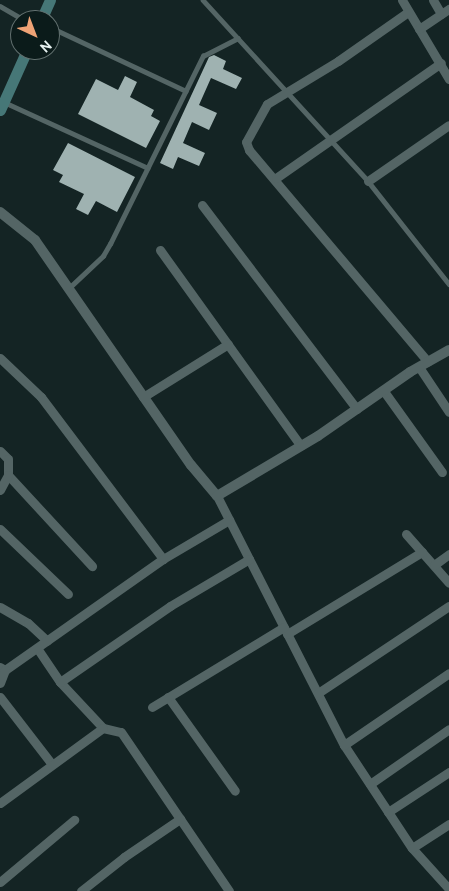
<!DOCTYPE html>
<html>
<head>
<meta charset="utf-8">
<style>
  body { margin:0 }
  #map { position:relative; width:449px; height:891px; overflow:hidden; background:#142424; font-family:Overpass,sans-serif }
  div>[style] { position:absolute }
  .building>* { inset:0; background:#9fb2b1 }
  .service>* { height:4.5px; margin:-2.25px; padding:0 2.25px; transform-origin:2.25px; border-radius:2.25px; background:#546565 }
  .minor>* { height:9px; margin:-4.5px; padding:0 4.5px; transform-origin:4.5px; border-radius:4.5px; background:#546565 }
  .tertiary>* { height:10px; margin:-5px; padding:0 5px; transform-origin:5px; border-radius:5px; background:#546565 }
  .secondary>* { height:11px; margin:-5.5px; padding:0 5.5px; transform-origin:5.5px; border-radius:5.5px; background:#467777 }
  span { translate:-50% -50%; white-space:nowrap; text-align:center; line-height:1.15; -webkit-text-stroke:5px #0b1b1a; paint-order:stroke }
  .north { position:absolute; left:10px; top:10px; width:50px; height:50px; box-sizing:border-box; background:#0b1b1a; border:1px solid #62706f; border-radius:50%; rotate:137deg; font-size:14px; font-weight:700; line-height:20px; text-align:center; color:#e5f0ef }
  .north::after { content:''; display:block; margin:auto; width:18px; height:22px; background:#efa376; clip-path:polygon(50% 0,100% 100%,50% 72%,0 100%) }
</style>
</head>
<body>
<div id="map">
  <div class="building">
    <i style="clip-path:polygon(214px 55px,226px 61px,223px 69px,242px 78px,236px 89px,211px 78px,199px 105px,217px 113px,209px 130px,192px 122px,183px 143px,205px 153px,199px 166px,178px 157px,173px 169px,160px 163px,209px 57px)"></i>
    <i style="clip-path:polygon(125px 76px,137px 82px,130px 97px,154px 110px,151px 116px,160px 121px,146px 148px,78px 114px,96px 79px,118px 90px)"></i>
    <i style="clip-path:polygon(68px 143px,135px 177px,117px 212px,96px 201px,88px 215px,76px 209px,84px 194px,59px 182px,63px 175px,53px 170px)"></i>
  </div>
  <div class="service">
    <i style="left:203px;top:0;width:245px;rotate:47.6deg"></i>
    <i style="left:368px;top:181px;width:131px;rotate:51.8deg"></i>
    <i style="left:0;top:6px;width:28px;rotate:30deg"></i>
    <i style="left:50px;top:27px;width:150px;rotate:25.2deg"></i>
    <i style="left:4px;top:102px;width:158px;rotate:24.6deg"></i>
    <i style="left:68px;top:289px;width:48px;rotate:-43.3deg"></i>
    <i style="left:103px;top:256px;width:14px;rotate:-60deg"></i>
    <i style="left:110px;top:244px;width:210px;rotate:-63.7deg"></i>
    <i style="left:203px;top:56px;width:39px;rotate:-27deg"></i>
  </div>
  <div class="minor">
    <i style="left:402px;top:0;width:92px;rotate:59.3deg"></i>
    <i style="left:433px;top:0;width:16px;rotate:60deg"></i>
    <i style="left:408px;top:12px;width:85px;rotate:145deg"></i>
    <i style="left:338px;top:61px;width:83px;rotate:148.8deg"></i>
    <i style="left:267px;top:104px;width:43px;rotate:118.9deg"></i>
    <i style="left:246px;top:142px;width:9px;rotate:69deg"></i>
    <i style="left:249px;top:150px;width:277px;rotate:49.8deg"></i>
    <i style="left:419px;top:29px;width:36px;rotate:-34deg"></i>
    <i style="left:276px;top:178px;width:201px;rotate:-34.9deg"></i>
    <i style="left:368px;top:181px;width:98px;rotate:-34.7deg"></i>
    <i style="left:202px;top:205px;width:256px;rotate:52.8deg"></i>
    <i style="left:160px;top:250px;width:241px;rotate:54.3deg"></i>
    <i style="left:0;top:358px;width:57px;rotate:43.6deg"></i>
    <i style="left:41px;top:397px;width:203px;rotate:53deg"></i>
    <i style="left:419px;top:367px;width:54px;rotate:56.3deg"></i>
    <i style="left:383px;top:390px;width:101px;rotate:54.3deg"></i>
    <i style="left:143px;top:397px;width:100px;rotate:-31.9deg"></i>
    <i style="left:0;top:451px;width:11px;rotate:45deg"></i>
    <i style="left:8px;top:459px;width:16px;rotate:90deg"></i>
    <i style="left:8px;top:475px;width:124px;rotate:47.3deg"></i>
    <i style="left:0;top:490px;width:17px;rotate:-62deg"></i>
    <i style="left:217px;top:496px;width:280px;rotate:63deg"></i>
    <i style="left:344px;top:745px;width:123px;rotate:56.6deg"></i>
    <i style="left:412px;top:848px;width:55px;rotate:47.9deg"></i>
    <i style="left:0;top:529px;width:94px;rotate:43.7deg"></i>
    <i style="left:406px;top:534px;width:65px;rotate:48.7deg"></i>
    <i style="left:434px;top:565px;width:19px;rotate:-36deg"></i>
    <i style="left:0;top:607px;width:32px;rotate:30deg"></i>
    <i style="left:28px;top:623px;width:26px;rotate:43deg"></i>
    <i style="left:287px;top:634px;width:158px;rotate:-31.3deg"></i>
    <i style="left:37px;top:648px;width:41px;rotate:55.9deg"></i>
    <i style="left:60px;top:682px;width:63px;rotate:46.9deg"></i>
    <i style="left:103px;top:728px;width:18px;rotate:13deg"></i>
    <i style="left:121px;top:732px;width:192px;rotate:55.8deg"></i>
    <i style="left:0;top:667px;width:6px;rotate:31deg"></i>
    <i style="left:5px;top:670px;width:193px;rotate:-35.1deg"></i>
    <i style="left:163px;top:559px;width:77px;rotate:-30.6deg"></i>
    <i style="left:60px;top:682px;width:134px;rotate:-34.6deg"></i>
    <i style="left:170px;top:606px;width:92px;rotate:-30.7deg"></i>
    <i style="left:0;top:683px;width:14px;rotate:-69deg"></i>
    <i style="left:318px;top:693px;width:157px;rotate:-33.6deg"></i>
    <i style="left:0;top:697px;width:83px;rotate:52.3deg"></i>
    <i style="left:168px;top:697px;width:115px;rotate:54.5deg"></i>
    <i style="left:152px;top:707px;width:154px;rotate:-31.2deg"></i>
    <i style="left:344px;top:745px;width:127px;rotate:-34.4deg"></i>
    <i style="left:370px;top:784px;width:96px;rotate:-34.8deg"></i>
    <i style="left:0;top:803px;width:127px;rotate:-36.1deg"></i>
    <i style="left:388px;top:812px;width:73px;rotate:-33.3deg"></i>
    <i style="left:412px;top:848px;width:44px;rotate:-33deg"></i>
    <i style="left:0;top:882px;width:97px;rotate:-40deg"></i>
    <i style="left:81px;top:891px;width:55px;rotate:-38.3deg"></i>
    <i style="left:124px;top:857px;width:68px;rotate:-34.2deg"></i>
  </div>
  <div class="tertiary">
    <i style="left:0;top:212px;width:45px;rotate:38.7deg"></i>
    <i style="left:35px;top:240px;width:274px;rotate:55.3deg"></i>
    <i style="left:191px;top:465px;width:40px;rotate:50deg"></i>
    <i style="left:217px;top:496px;width:117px;rotate:-30.7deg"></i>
    <i style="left:318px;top:436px;width:112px;rotate:-34.8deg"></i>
    <i style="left:410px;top:372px;width:45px;rotate:-29.4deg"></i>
  </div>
  <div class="secondary">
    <i style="left:41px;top:20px;width:22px;rotate:-66deg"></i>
    <i style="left:0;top:110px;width:66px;rotate:-65.8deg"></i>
  </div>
  <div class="north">N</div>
</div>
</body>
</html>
